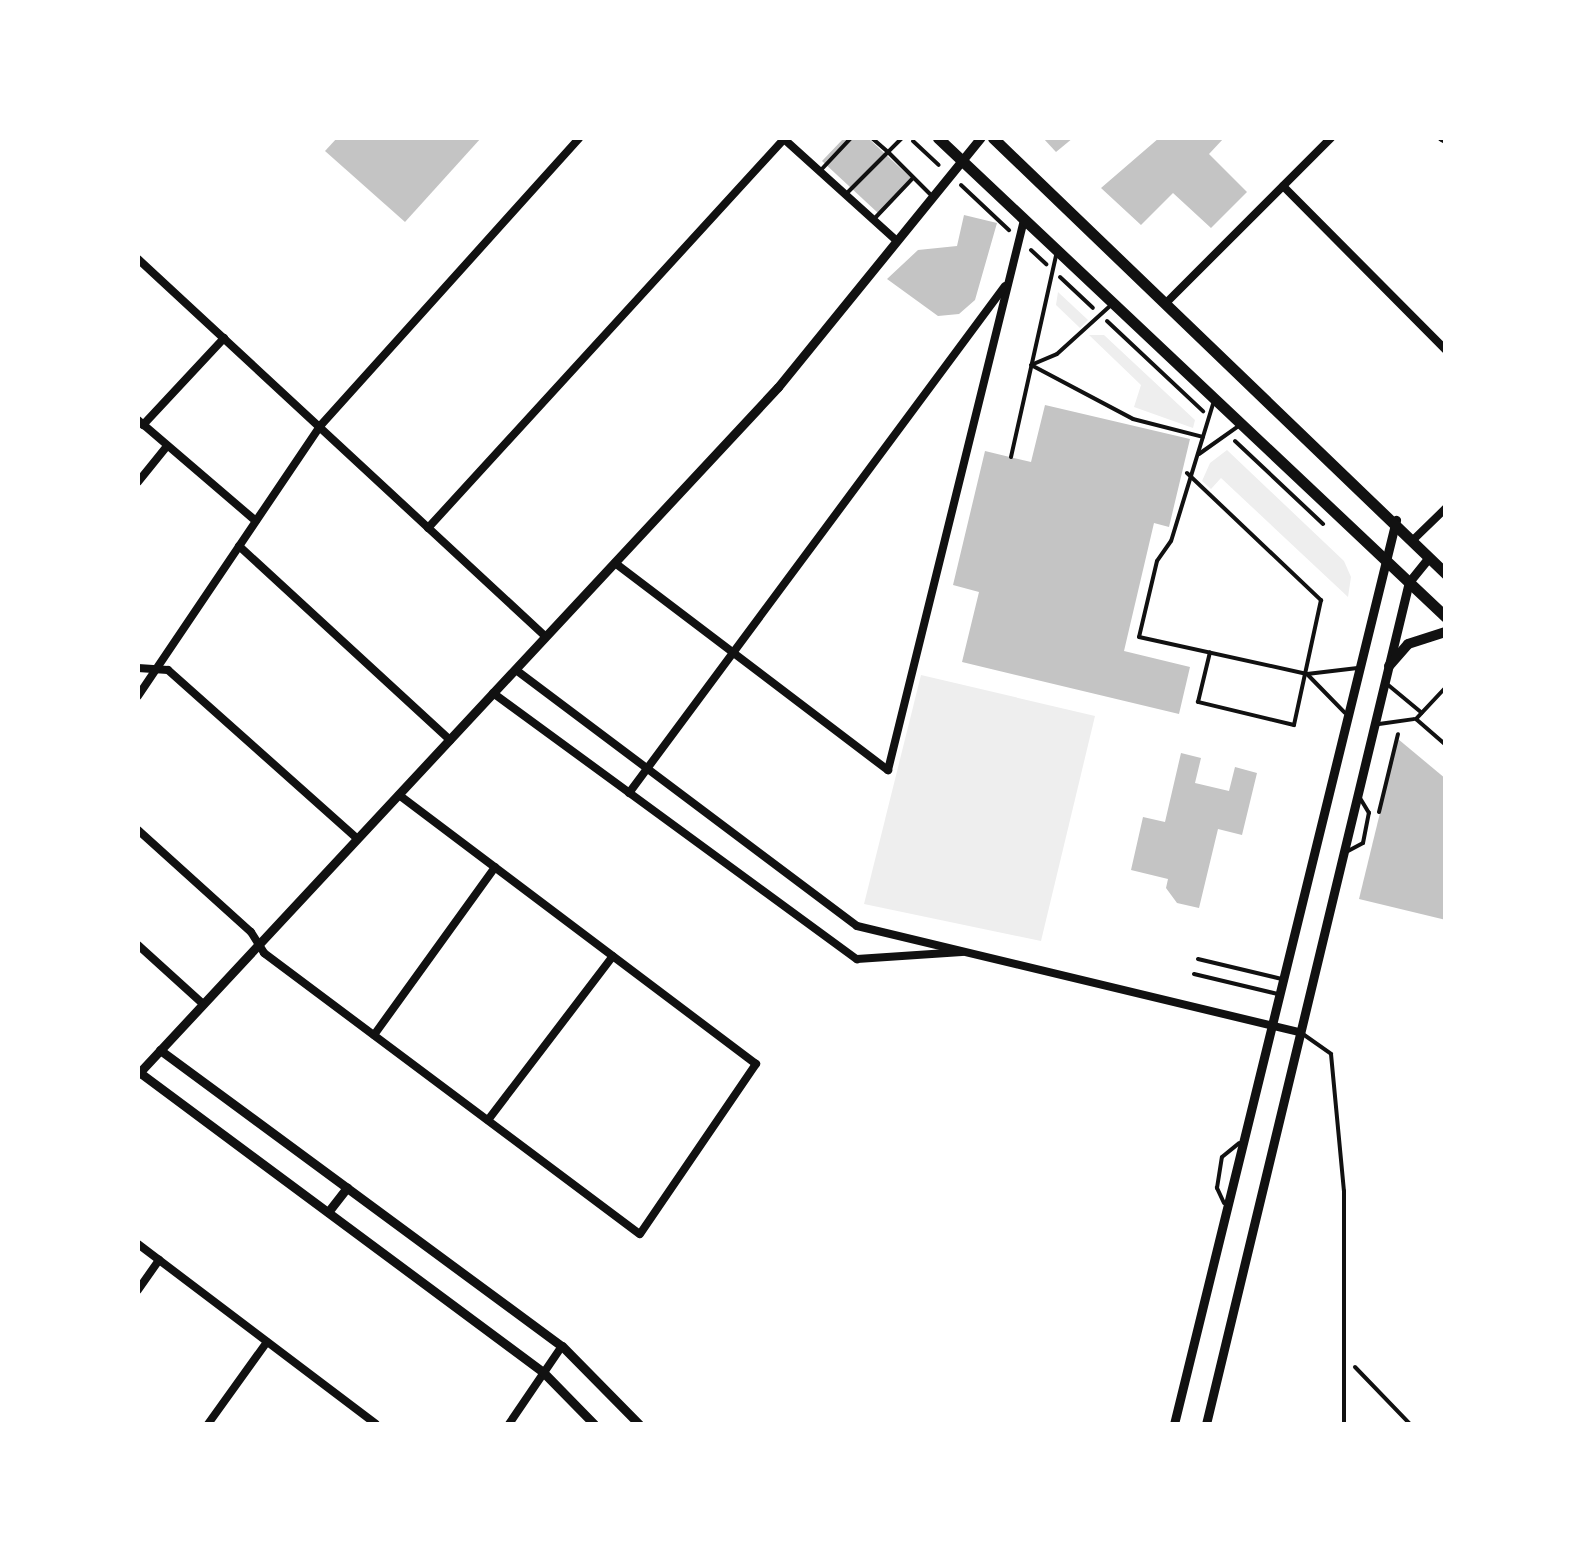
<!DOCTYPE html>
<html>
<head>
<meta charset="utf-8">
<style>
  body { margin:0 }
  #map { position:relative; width:1583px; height:1562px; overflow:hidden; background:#fff; font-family:"Source Sans 3",sans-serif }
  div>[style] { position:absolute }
  .green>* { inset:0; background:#eee }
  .building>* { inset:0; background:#c4c4c4 }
  .path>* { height:4px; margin:-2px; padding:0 2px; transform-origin:2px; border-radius:2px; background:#111 }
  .service>* { height:4px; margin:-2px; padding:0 2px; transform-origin:2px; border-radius:2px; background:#111 }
  .minor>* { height:8px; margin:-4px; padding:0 4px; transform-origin:4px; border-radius:4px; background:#111 }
  .tertiary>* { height:9px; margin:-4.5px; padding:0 4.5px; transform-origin:4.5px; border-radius:4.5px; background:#111 }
  .secondary>* { height:10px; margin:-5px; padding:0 5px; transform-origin:5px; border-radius:5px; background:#111 }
  .primary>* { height:11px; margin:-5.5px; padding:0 5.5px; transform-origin:5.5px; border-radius:5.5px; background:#111 }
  span { translate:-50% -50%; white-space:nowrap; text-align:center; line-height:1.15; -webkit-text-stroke:10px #fff; paint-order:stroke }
  .frame { position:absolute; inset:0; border:140px solid #fff; pointer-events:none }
</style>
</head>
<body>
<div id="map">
  <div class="green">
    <i style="clip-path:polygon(1058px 292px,1088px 320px,1080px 328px,1056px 305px)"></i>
    <i style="clip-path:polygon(1089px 335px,1104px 335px,1195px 420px,1193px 428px,1134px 407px,1141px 385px)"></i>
    <i style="clip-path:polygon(1227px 450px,1344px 561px,1351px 577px,1348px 597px,1221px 478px,1211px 489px,1202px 481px,1210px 463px)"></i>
    <i style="clip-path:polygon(921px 675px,1095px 716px,1041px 941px,864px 904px)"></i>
  </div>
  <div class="building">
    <i style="clip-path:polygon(337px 138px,481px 138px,405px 222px,325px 151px)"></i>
    <i style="clip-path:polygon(844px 138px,868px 138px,911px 178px,878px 213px,822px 161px)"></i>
    <i style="clip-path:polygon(1043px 138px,1073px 138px,1056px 152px)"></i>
    <i style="clip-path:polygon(1159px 138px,1224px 138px,1209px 154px,1247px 192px,1211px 228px,1173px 193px,1141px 225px,1101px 188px)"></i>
    <i style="clip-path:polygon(964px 215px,997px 223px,975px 300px,959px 314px,938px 316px,887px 279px,918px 250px,957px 246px)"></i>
    <i style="clip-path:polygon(1045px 405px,1190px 439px,1169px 527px,1154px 523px,1124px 651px,1190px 667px,1179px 714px,962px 662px,979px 592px,953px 585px,985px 451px,1031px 462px)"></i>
    <i style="clip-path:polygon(1398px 739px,1446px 779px,1446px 920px,1359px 899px)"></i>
    <i style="clip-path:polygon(1181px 753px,1201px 758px,1195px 783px,1229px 791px,1235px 767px,1257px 773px,1242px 835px,1218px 829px,1199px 908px,1177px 903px,1166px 888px,1168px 879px,1131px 870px,1143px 817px,1165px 822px)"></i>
  </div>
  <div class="path">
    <i style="left:913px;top:141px;width:35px;rotate:43deg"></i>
    <i style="left:961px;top:185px;width:66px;rotate:43.2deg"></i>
    <i style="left:1031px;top:250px;width:21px;rotate:43deg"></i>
    <i style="left:1060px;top:277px;width:45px;rotate:43.2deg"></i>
    <i style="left:1107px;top:321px;width:132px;rotate:43.2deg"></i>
    <i style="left:1235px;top:441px;width:121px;rotate:43.3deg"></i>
    <i style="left:1379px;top:812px;width:80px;rotate:-76.3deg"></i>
    <i style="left:1355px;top:1367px;width:79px;rotate:46deg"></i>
  </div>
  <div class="service">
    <i style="left:902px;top:138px;width:20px;rotate:135deg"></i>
    <i style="left:888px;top:152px;width:59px;rotate:45deg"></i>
    <i style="left:820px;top:171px;width:45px;rotate:-46.8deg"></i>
    <i style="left:846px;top:194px;width:59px;rotate:-45deg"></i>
    <i style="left:888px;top:152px;width:21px;rotate:-139deg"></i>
    <i style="left:875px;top:218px;width:55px;rotate:-46.5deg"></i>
    <i style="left:1031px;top:365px;width:28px;rotate:-23deg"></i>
    <i style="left:1057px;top:354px;width:73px;rotate:-42.2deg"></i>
    <i style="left:1033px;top:366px;width:113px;rotate:27.9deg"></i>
    <i style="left:1133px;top:419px;width:72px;rotate:14.4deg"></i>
    <i style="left:1213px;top:404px;width:143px;rotate:107deg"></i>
    <i style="left:1171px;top:541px;width:24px;rotate:125deg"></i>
    <i style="left:1157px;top:561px;width:78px;rotate:103.3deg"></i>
    <i style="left:1139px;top:637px;width:172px;rotate:12.4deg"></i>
    <i style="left:1307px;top:674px;width:51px;rotate:-6.7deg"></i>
    <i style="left:1199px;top:454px;width:50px;rotate:-35.3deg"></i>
    <i style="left:1011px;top:457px;width:207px;rotate:-77.4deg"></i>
    <i style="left:1187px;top:473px;width:185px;rotate:43.5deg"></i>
    <i style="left:1321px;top:600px;width:128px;rotate:102.2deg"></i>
    <i style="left:1294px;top:725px;width:99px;rotate:-166.5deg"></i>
    <i style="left:1198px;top:702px;width:51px;rotate:-76.5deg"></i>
    <i style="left:1307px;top:674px;width:54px;rotate:45.7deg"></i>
    <i style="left:1387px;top:684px;width:45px;rotate:39.6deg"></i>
    <i style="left:1446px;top:687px;width:44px;rotate:133.2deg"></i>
    <i style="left:1416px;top:719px;width:40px;rotate:41deg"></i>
    <i style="left:1379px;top:724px;width:35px;rotate:-8deg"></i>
    <i style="left:1348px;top:851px;width:17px;rotate:-28deg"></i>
    <i style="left:1363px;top:843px;width:31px;rotate:-79deg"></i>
    <i style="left:1369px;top:813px;width:17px;rotate:-121deg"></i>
    <i style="left:1198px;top:959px;width:86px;rotate:13.4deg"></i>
    <i style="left:1194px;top:974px;width:86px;rotate:13.4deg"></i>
    <i style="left:1300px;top:1032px;width:38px;rotate:35deg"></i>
    <i style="left:1331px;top:1054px;width:138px;rotate:84.6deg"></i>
    <i style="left:1344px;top:1191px;width:233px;rotate:90deg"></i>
    <i style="left:1224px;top:1203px;width:17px;rotate:-115deg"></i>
    <i style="left:1217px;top:1188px;width:31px;rotate:-81deg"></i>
    <i style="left:1222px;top:1157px;width:22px;rotate:-39deg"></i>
  </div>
  <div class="minor">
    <i style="left:1442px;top:138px;width:4px;rotate:27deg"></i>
    <i style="left:784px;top:139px;width:152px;rotate:42.1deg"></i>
    <i style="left:1283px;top:186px;width:231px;rotate:45.2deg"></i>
    <i style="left:138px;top:259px;width:556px;rotate:42.81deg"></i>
    <i style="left:1167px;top:302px;width:232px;rotate:-45deg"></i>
    <i style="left:138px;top:420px;width:155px;rotate:40.6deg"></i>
    <i style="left:143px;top:425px;width:119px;rotate:-47deg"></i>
    <i style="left:138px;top:482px;width:46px;rotate:-51.1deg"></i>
    <i style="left:428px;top:528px;width:529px;rotate:-47.53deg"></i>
    <i style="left:1413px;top:540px;width:46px;rotate:-44.1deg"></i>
    <i style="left:239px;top:546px;width:287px;rotate:42.6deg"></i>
    <i style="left:615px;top:563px;width:343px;rotate:37.2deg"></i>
    <i style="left:888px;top:770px;width:567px;rotate:-76.11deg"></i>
    <i style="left:138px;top:668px;width:30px;rotate:4deg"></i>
    <i style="left:168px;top:670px;width:254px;rotate:41.7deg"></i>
    <i style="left:516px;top:670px;width:426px;rotate:36.9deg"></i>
    <i style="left:857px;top:926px;width:456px;rotate:13.5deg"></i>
    <i style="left:493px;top:693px;width:451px;rotate:36.2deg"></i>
    <i style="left:857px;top:959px;width:105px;rotate:-3.8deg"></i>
    <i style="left:138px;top:696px;width:327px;rotate:-56deg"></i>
    <i style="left:321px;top:425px;width:386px;rotate:-48deg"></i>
    <i style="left:629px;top:793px;width:631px;rotate:-53.44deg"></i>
    <i style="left:138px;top:830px;width:152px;rotate:42.1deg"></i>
    <i style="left:251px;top:932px;width:25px;rotate:58deg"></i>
    <i style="left:264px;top:953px;width:469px;rotate:36.8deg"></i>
    <i style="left:640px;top:1234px;width:206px;rotate:-55.7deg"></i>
    <i style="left:756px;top:1064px;width:447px;rotate:-143deg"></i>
    <i style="left:138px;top:945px;width:86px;rotate:42.2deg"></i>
    <i style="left:374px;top:1035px;width:207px;rotate:-54.2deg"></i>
    <i style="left:488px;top:1120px;width:206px;rotate:-52.7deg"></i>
    <i style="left:138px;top:1244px;width:298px;rotate:37.1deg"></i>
    <i style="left:138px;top:1290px;width:37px;rotate:-55deg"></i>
    <i style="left:208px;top:1424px;width:101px;rotate:-54.3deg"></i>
    <i style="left:509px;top:1424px;width:94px;rotate:-55.8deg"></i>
  </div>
  <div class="tertiary">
    <i style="left:160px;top:1050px;width:499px;rotate:36.4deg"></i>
    <i style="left:562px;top:1346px;width:110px;rotate:45.4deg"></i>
    <i style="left:139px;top:1072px;width:503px;rotate:36.6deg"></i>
    <i style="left:543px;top:1372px;width:73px;rotate:45.6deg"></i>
    <i style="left:138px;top:1074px;width:939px;rotate:-47.03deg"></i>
    <i style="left:778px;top:387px;width:321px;rotate:-50.9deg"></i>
    <i style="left:328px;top:1212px;width:31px;rotate:-52deg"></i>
    <i style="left:1174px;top:1424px;width:931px;rotate:-76.2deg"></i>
    <i style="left:1206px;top:1424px;width:866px;rotate:-76.45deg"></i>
    <i style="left:1409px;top:582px;width:32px;rotate:-51deg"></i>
  </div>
  <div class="secondary">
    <i style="left:1389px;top:666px;width:29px;rotate:-49deg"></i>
    <i style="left:1408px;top:644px;width:40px;rotate:-18deg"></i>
  </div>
  <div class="primary">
    <i style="left:938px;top:138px;width:698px;rotate:43.32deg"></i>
    <i style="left:993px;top:138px;width:629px;rotate:43.9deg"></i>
  </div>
  <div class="frame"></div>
</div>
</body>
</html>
